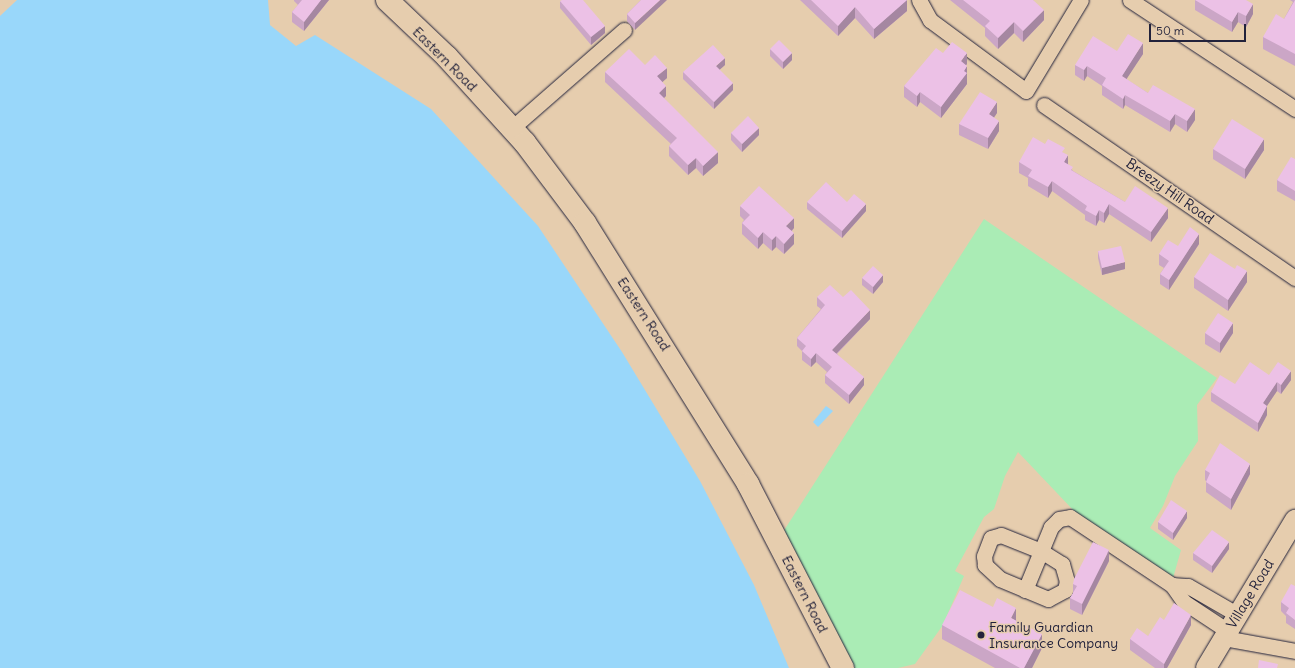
<!DOCTYPE html>
<html>
<head>
<meta charset="utf-8">
<style>
  body { margin:0 }
  #map { position:relative; width:1295px; height:668px; overflow:hidden; background:#e6cdae; font-family:Delius,sans-serif }
  div>[style] { position:absolute }
  .green>* { inset:0; background:#aaecb5 }
  .water>* { inset:0; background:#99d7fa }
  .roads { filter:drop-shadow(0 0 1px #22223b) drop-shadow(0 0 1px #22223b) }
  .minor>* { height:15px; margin:-7.5px; padding:0 7.5px; transform-origin:7.5px; border-radius:7.5px; background:#e6cdae }
  .major>* { height:20px; margin:-10px; padding:0 10px; transform-origin:10px; border-radius:10px; background:#e6cdae }
  .highway>* { height:22px; margin:-11px; padding:0 11px; transform-origin:11px; border-radius:11px; background:#e6cdae }
  .wall>* { inset:0; background:#cba6c6 }
  .shaded-wall>* { inset:0; background:#a587a1 }
  .building>* { inset:0; background:#ecc1e6 }
  .dots>* { width:11px; height:11px; translate:-50% -50%; box-sizing:border-box; border:2px solid #e6cdae; border-radius:50% }
  span { translate:-50% -50%; white-space:nowrap; text-align:center; line-height:1.15; -webkit-text-stroke:3px #e6cdae; paint-order:stroke }
  .street-label { font-size:14px; color:#22223b }
  .poi-label { font-size:14px; color:#22223b }
  .left { translate:0 -50%; text-align:left }
  .scale { position:absolute; left:1149px; top:24px; width:97px; height:18px; box-sizing:border-box; border:2px solid #22223b; border-top:0; padding-left:5px; font-size:12px; line-height:14px; white-space:nowrap; color:#22223b; -webkit-text-stroke:3px #e6cdae; paint-order:stroke }
</style>
</head>
<body>
<div id="map">
  <div class="green">
    <i style="clip-path:polygon(984px 219px,1217px 378px,1197px 405px,1198px 441px,1175px 476px,1163px 506px,1150px 528px,1181px 550px,1173px 578px,1075px 512px,1018px 452px,1005px 476px,994px 509px,984px 517px,955px 571px,964px 576px,943px 625px,915px 664px,898px 668px,854px 668px,783px 532px)"></i>
  </div>
  <div class="water">
    <i style="clip-path:polygon(17px 0,268px 0,270px 25px,296px 46px,315px 35px,431px 109px,538px 226px,622px 352px,700px 481px,754px 585px,789px 668px,0 668px,0 16px)"></i>
    <i style="clip-path:polygon(826px 406px,833px 411px,818px 427px,813px 422px)"></i>
  </div>
  <div class="roads">
    <div class="minor">
      <i style="left:919px;top:0;width:23px;rotate:61deg"></i>
      <i style="left:930px;top:20px;width:119px;rotate:36.5deg"></i>
      <i style="left:1026px;top:91px;width:106px;rotate:-58.9deg"></i>
      <i style="left:1130px;top:0;width:198px;rotate:33.4deg"></i>
      <i style="left:1044px;top:105px;width:305px;rotate:34.6deg"></i>
      <i style="left:512px;top:128px;width:149px;rotate:-41.2deg"></i>
      <i style="left:1001px;top:535px;width:43px;rotate:21.8deg"></i>
      <i style="left:1041px;top:551px;width:25px;rotate:32deg"></i>
      <i style="left:1062px;top:564px;width:18px;rotate:74deg"></i>
      <i style="left:1067px;top:581px;width:9px;rotate:103deg"></i>
      <i style="left:1065px;top:590px;width:19px;rotate:152deg"></i>
      <i style="left:1048px;top:599px;width:52px;rotate:-157.4deg"></i>
      <i style="left:1000px;top:579px;width:21px;rotate:-137deg"></i>
      <i style="left:985px;top:565px;width:9px;rotate:-96deg"></i>
      <i style="left:984px;top:556px;width:19px;rotate:-69deg"></i>
      <i style="left:991px;top:538px;width:10px;rotate:-17deg"></i>
      <i style="left:1172px;top:585px;width:21px;rotate:55deg"></i>
      <i style="left:1184px;top:602px;width:53px;rotate:33.4deg"></i>
      <i style="left:1025px;top:590px;width:68px;rotate:-67.6deg"></i>
      <i style="left:1051px;top:527px;width:11px;rotate:-45deg"></i>
      <i style="left:1059px;top:519px;width:11px;rotate:-10deg"></i>
      <i style="left:1070px;top:517px;width:123px;rotate:33.7deg"></i>
      <i style="left:1172px;top:585px;width:16px;rotate:4deg"></i>
      <i style="left:1188px;top:586px;width:58px;rotate:30.1deg"></i>
      <i style="left:1224px;top:638px;width:72px;rotate:10.4deg"></i>
    </div>
    <div class="major">
      <i style="left:1206px;top:668px;width:173px;rotate:-59deg"></i>
    </div>
    <div class="highway">
      <i style="left:387px;top:0;width:83px;rotate:43.5deg"></i>
      <i style="left:447px;top:57px;width:116px;rotate:47.8deg"></i>
      <i style="left:525px;top:143px;width:100px;rotate:53.1deg"></i>
      <i style="left:585px;top:223px;width:308px;rotate:58deg"></i>
      <i style="left:748px;top:484px;width:207px;rotate:62.7deg"></i>
    </div>
  </div>
  <div class="wall">
    <i style="clip-path:polygon(294px 0,329px 0,304px 31px,292px 22px,292px 12px,298px 5px,294px 1px)"></i>
    <i style="clip-path:polygon(641px 0,635px 30px,627px 21px,627px 14px)"></i>
    <i style="clip-path:polygon(800px 0,907px 0,907px 11px,874px 39px,855px 18px,838px 36px)"></i>
    <i style="clip-path:polygon(950px 0,1033px 0,1044px 20px,1023px 42px,1014px 33px,998px 49px,985px 36px,985px 28px)"></i>
    <i style="clip-path:polygon(1195px 0,1253px 14px,1246px 27px,1238px 22px,1232px 32px,1195px 10px)"></i>
    <i style="clip-path:polygon(1290px 0,1295px 0,1295px 66px,1263px 49px,1263px 37px,1284px 19px,1293px 2px)"></i>
    <i style="clip-path:polygon(560px 1px,605px 33px,591px 45px,560px 8px)"></i>
    <i style="clip-path:polygon(770px 49px,792px 60px,783px 69px,770px 56px)"></i>
    <i style="clip-path:polygon(1117px 51px,1143px 54px,1126px 79px,1148px 93px,1195px 120px,1187px 132px,1175px 124px,1170px 132px,1125px 105px,1123px 109px,1102px 95px,1102px 86px,1087px 76px,1084px 81px,1075px 75px,1075px 65px)"></i>
    <i style="clip-path:polygon(943px 53px,967px 64px,966px 65px,967px 76px,967px 84px,941px 118px,920px 102px,917px 107px,904px 97px,904px 86px)"></i>
    <i style="clip-path:polygon(645px 65px,667px 78px,662px 82px,666px 96px,664px 98px,718px 163px,703px 176px,696px 168px,688px 175px,669px 156px,669px 146px,671px 144px,605px 82px,605px 72px)"></i>
    <i style="clip-path:polygon(725px 65px,719px 70px,733px 90px,714px 109px,683px 79px,683px 72px)"></i>
    <i style="clip-path:polygon(997px 113px,994px 117px,999px 131px,988px 149px,959px 135px,959px 124px)"></i>
    <i style="clip-path:polygon(731px 133px,759px 135px,742px 152px,731px 140px)"></i>
    <i style="clip-path:polygon(1045px 144px,1065px 154px,1068px 164px,1073px 171px,1125px 202px,1168px 218px,1151px 242px,1109px 214px,1104px 223px,1099px 220px,1096px 226px,1085px 220px,1085px 215px,1052px 191px,1048px 198px,1028px 186px,1028px 178px,1019px 173px,1019px 162px)"></i>
    <i style="clip-path:polygon(1213px 149px,1264px 150px,1245px 179px,1213px 159px)"></i>
    <i style="clip-path:polygon(1295px 159px,1295px 201px,1277px 191px,1277px 180px)"></i>
    <i style="clip-path:polygon(807px 202px,847px 202px,866px 211px,842px 238px,807px 209px)"></i>
    <i style="clip-path:polygon(740px 206px,794px 228px,792px 231px,794px 244px,784px 254px,776px 247px,772px 251px,763px 243px,758px 249px,742px 234px,742px 223px,744px 220px,740px 216px)"></i>
    <i style="clip-path:polygon(1199px 244px,1169px 290px,1160px 284px,1160px 274px,1164px 268px,1159px 265px,1159px 254px,1178px 246px)"></i>
    <i style="clip-path:polygon(1098px 251px,1125px 269px,1102px 275px,1098px 258px)"></i>
    <i style="clip-path:polygon(1194px 277px,1247px 282px,1228px 311px,1194px 288px)"></i>
    <i style="clip-path:polygon(862px 278px,883px 282px,873px 294px,862px 285px)"></i>
    <i style="clip-path:polygon(817px 297px,843px 297px,870px 319px,837px 354px,864px 385px,849px 404px,825px 383px,825px 375px,827px 372px,816px 362px,811px 367px,802px 360px,802px 351px,797px 346px,797px 338px,821px 309px,817px 306px)"></i>
    <i style="clip-path:polygon(1205px 333px,1233px 333px,1220px 353px,1205px 344px)"></i>
    <i style="clip-path:polygon(1269px 375px,1291px 380px,1281px 394px,1277px 391px,1267px 405px,1267px 415px,1258px 432px,1211px 401px,1211px 392px,1235px 384px)"></i>
    <i style="clip-path:polygon(1205px 470px,1250px 474px,1231px 510px,1206px 492px,1206px 481px,1205px 480px)"></i>
    <i style="clip-path:polygon(1187px 518px,1173px 540px,1158px 529px,1158px 522px)"></i>
    <i style="clip-path:polygon(1229px 549px,1212px 573px,1193px 560px,1193px 553px)"></i>
    <i style="clip-path:polygon(1109px 561px,1082px 615px,1070px 609px,1070px 598px,1073px 594px,1073px 584px)"></i>
    <i style="clip-path:polygon(1295px 586px,1295px 629px,1286px 623px,1286px 616px,1281px 611px,1281px 602px)"></i>
    <i style="clip-path:polygon(1016px 620px,1042px 648px,1032px 668px,995px 668px,942px 639px,942px 625px)"></i>
    <i style="clip-path:polygon(1164px 620px,1191px 625px,1167px 668px,1155px 668px,1130px 650px,1130px 639px,1148px 636px)"></i>
  </div>
  <div class="shaded-wall">
    <i style="clip-path:polygon(321px 0,329px 0,304px 31px,304px 22px)"></i>
    <i style="clip-path:polygon(660px 0,667px 0,635px 30px,635px 23px)"></i>
    <i style="clip-path:polygon(907px 0,907px 11px,874px 39px,874px 29px)"></i>
    <i style="clip-path:polygon(1253px 4px,1253px 14px,1246px 27px,1246px 16px)"></i>
    <i style="clip-path:polygon(855px 7px,855px 18px,838px 36px,838px 26px)"></i>
    <i style="clip-path:polygon(1044px 10px,1044px 20px,1023px 42px,1023px 31px)"></i>
    <i style="clip-path:polygon(1238px 12px,1238px 22px,1232px 32px,1232px 22px)"></i>
    <i style="clip-path:polygon(1014px 22px,1014px 33px,998px 49px,998px 38px)"></i>
    <i style="clip-path:polygon(605px 26px,605px 33px,591px 45px,591px 37px)"></i>
    <i style="clip-path:polygon(1143px 43px,1143px 54px,1122px 86px,1122px 76px)"></i>
    <i style="clip-path:polygon(792px 53px,792px 60px,783px 69px,783px 62px)"></i>
    <i style="clip-path:polygon(967px 53px,967px 64px,961px 71px,961px 61px)"></i>
    <i style="clip-path:polygon(725px 58px,725px 65px,716px 73px,716px 66px)"></i>
    <i style="clip-path:polygon(967px 66px,967px 84px,941px 118px,941px 107px,964px 71px)"></i>
    <i style="clip-path:polygon(1087px 66px,1087px 76px,1084px 81px,1084px 70px)"></i>
    <i style="clip-path:polygon(667px 68px,667px 78px,657px 87px,657px 76px)"></i>
    <i style="clip-path:polygon(733px 83px,733px 90px,714px 109px,714px 102px)"></i>
    <i style="clip-path:polygon(666px 86px,666px 96px,659px 103px,659px 93px)"></i>
    <i style="clip-path:polygon(920px 92px,920px 102px,917px 107px,917px 96px)"></i>
    <i style="clip-path:polygon(1125px 95px,1125px 105px,1123px 109px,1123px 99px)"></i>
    <i style="clip-path:polygon(997px 102px,997px 113px,989px 125px,989px 114px)"></i>
    <i style="clip-path:polygon(1195px 109px,1195px 120px,1187px 132px,1187px 121px)"></i>
    <i style="clip-path:polygon(1175px 114px,1175px 124px,1170px 132px,1170px 121px)"></i>
    <i style="clip-path:polygon(999px 121px,999px 131px,988px 149px,988px 138px)"></i>
    <i style="clip-path:polygon(759px 128px,759px 135px,742px 152px,742px 144px)"></i>
    <i style="clip-path:polygon(1264px 139px,1264px 150px,1245px 179px,1245px 169px)"></i>
    <i style="clip-path:polygon(718px 152px,718px 163px,703px 176px,703px 166px)"></i>
    <i style="clip-path:polygon(1068px 155px,1068px 166px,1064px 162px)"></i>
    <i style="clip-path:polygon(696px 158px,696px 168px,688px 175px,688px 165px)"></i>
    <i style="clip-path:polygon(1052px 181px,1052px 191px,1048px 198px,1048px 187px)"></i>
    <i style="clip-path:polygon(866px 204px,866px 211px,842px 238px,842px 231px)"></i>
    <i style="clip-path:polygon(1109px 204px,1109px 214px,1104px 223px,1104px 213px)"></i>
    <i style="clip-path:polygon(1168px 208px,1168px 218px,1151px 242px,1151px 232px)"></i>
    <i style="clip-path:polygon(1099px 210px,1099px 220px,1096px 226px,1096px 216px)"></i>
    <i style="clip-path:polygon(794px 218px,794px 228px,786px 237px,786px 226px)"></i>
    <i style="clip-path:polygon(763px 232px,763px 243px,758px 249px,758px 238px)"></i>
    <i style="clip-path:polygon(794px 233px,794px 244px,784px 254px,784px 244px)"></i>
    <i style="clip-path:polygon(1199px 234px,1199px 244px,1169px 290px,1169px 280px)"></i>
    <i style="clip-path:polygon(776px 236px,776px 247px,772px 251px,772px 240px)"></i>
    <i style="clip-path:polygon(1125px 262px,1125px 269px,1102px 275px,1102px 268px)"></i>
    <i style="clip-path:polygon(1247px 271px,1247px 282px,1228px 311px,1228px 300px)"></i>
    <i style="clip-path:polygon(883px 275px,883px 282px,873px 294px,873px 287px)"></i>
    <i style="clip-path:polygon(870px 310px,870px 319px,832px 358px,832px 350px)"></i>
    <i style="clip-path:polygon(1233px 323px,1233px 333px,1220px 353px,1220px 343px)"></i>
    <i style="clip-path:polygon(816px 353px,816px 362px,811px 367px,811px 359px)"></i>
    <i style="clip-path:polygon(1291px 371px,1291px 380px,1281px 394px,1281px 385px)"></i>
    <i style="clip-path:polygon(864px 377px,864px 385px,849px 404px,849px 395px)"></i>
    <i style="clip-path:polygon(1277px 382px,1277px 391px,1263px 412px,1263px 403px)"></i>
    <i style="clip-path:polygon(1267px 406px,1267px 415px,1258px 432px,1258px 423px)"></i>
    <i style="clip-path:polygon(1250px 464px,1250px 474px,1231px 510px,1231px 499px)"></i>
    <i style="clip-path:polygon(1187px 511px,1187px 518px,1173px 540px,1173px 533px)"></i>
    <i style="clip-path:polygon(1229px 542px,1229px 549px,1212px 573px,1212px 566px)"></i>
    <i style="clip-path:polygon(1109px 550px,1109px 561px,1082px 615px,1082px 604px)"></i>
    <i style="clip-path:polygon(1016px 608px,1016px 621px,1011px 618px)"></i>
    <i style="clip-path:polygon(1191px 615px,1191px 625px,1167px 668px,1164px 668px,1164px 664px)"></i>
    <i style="clip-path:polygon(1042px 634px,1042px 648px,1032px 668px,1024px 668px)"></i>
  </div>
  <div class="building">
    <i style="clip-path:polygon(302px 0,321px 0,304px 22px,292px 12px)"></i>
    <i style="clip-path:polygon(562px 0,583px 0,605px 26px,591px 37px,560px 1px)"></i>
    <i style="clip-path:polygon(641px 0,660px 0,635px 23px,627px 14px)"></i>
    <i style="clip-path:polygon(811px 0,907px 0,874px 29px,855px 7px,838px 26px)"></i>
    <i style="clip-path:polygon(963px 0,1033px 0,1044px 10px,1023px 31px,1014px 22px,998px 38px,985px 26px,990px 21px)"></i>
    <i style="clip-path:polygon(1195px 0,1246px 0,1253px 4px,1246px 16px,1238px 12px,1232px 22px)"></i>
    <i style="clip-path:polygon(1295px 0,1295px 54px,1263px 37px,1276px 14px,1284px 19px)"></i>
    <i style="clip-path:polygon(1128px 34px,1143px 43px,1122px 76px,1148px 93px,1153px 85px,1195px 109px,1187px 121px,1175px 114px,1170px 121px,1125px 95px,1123px 99px,1102px 85px,1106px 78px,1087px 66px,1084px 70px,1075px 65px,1093px 36px,1117px 51px)"></i>
    <i style="clip-path:polygon(779px 40px,792px 53px,783px 62px,770px 49px)"></i>
    <i style="clip-path:polygon(952px 42px,967px 53px,961px 61px,967px 66px,964px 71px,967px 73px,941px 107px,920px 92px,917px 96px,904px 86px,936px 48px,943px 53px)"></i>
    <i style="clip-path:polygon(713px 45px,725px 58px,716px 66px,733px 83px,714px 102px,683px 72px)"></i>
    <i style="clip-path:polygon(629px 49px,645px 65px,655px 55px,667px 68px,657px 76px,666px 86px,659px 93px,718px 152px,703px 166px,696px 158px,688px 165px,669px 146px,677px 138px,605px 72px)"></i>
    <i style="clip-path:polygon(980px 92px,997px 102px,989px 114px,999px 121px,988px 138px,959px 124px)"></i>
    <i style="clip-path:polygon(748px 116px,759px 128px,742px 144px,731px 133px)"></i>
    <i style="clip-path:polygon(1232px 119px,1264px 139px,1245px 169px,1213px 149px)"></i>
    <i style="clip-path:polygon(1033px 137px,1045px 144px,1048px 139px,1065px 148px,1062px 152px,1068px 155px,1064px 162px,1073px 167px,1071px 170px,1125px 202px,1135px 186px,1168px 208px,1151px 232px,1109px 204px,1104px 213px,1099px 210px,1096px 216px,1085px 210px,1087px 206px,1052px 181px,1048px 187px,1028px 176px,1032px 170px,1019px 162px)"></i>
    <i style="clip-path:polygon(1291px 157px,1295px 159px,1295px 191px,1277px 180px)"></i>
    <i style="clip-path:polygon(826px 182px,847px 202px,854px 194px,866px 204px,842px 231px,807px 202px)"></i>
    <i style="clip-path:polygon(759px 186px,794px 218px,786px 226px,794px 233px,784px 244px,776px 236px,772px 240px,763px 232px,758px 238px,742px 223px,750px 215px,740px 206px)"></i>
    <i style="clip-path:polygon(1190px 227px,1199px 234px,1169px 280px,1160px 274px,1169px 261px,1159px 254px,1168px 240px,1178px 246px)"></i>
    <i style="clip-path:polygon(1121px 246px,1125px 262px,1102px 268px,1098px 251px)"></i>
    <i style="clip-path:polygon(1210px 253px,1235px 269px,1237px 265px,1247px 271px,1228px 300px,1194px 277px)"></i>
    <i style="clip-path:polygon(873px 266px,883px 275px,873px 287px,862px 278px)"></i>
    <i style="clip-path:polygon(830px 285px,843px 297px,851px 290px,870px 310px,832px 350px,864px 377px,849px 395px,825px 375px,832px 367px,816px 353px,811px 359px,802px 351px,806px 346px,797px 338px,825px 305px,817px 297px)"></i>
    <i style="clip-path:polygon(1218px 313px,1233px 323px,1220px 343px,1205px 333px)"></i>
    <i style="clip-path:polygon(1250px 362px,1269px 375px,1278px 362px,1291px 371px,1281px 385px,1277px 382px,1263px 403px,1267px 406px,1258px 423px,1211px 392px,1220px 375px,1235px 384px)"></i>
    <i style="clip-path:polygon(1220px 443px,1250px 464px,1231px 499px,1206px 482px,1210px 473px,1205px 470px)"></i>
    <i style="clip-path:polygon(1171px 500px,1187px 511px,1173px 533px,1158px 522px)"></i>
    <i style="clip-path:polygon(1212px 530px,1229px 542px,1212px 566px,1193px 553px)"></i>
    <i style="clip-path:polygon(1093px 542px,1109px 550px,1082px 604px,1070px 598px,1077px 586px,1073px 584px,1074px 579px)"></i>
    <i style="clip-path:polygon(1291px 584px,1295px 586px,1295px 620px,1286px 613px,1289px 608px,1281px 602px)"></i>
    <i style="clip-path:polygon(960px 590px,993px 607px,997px 598px,1016px 608px,1011px 618px,1042px 634px,1024px 668px,1020px 668px,942px 625px)"></i>
    <i style="clip-path:polygon(1174px 603px,1191px 615px,1164px 664px,1130px 639px,1137px 628px,1148px 636px,1160px 617px,1164px 620px)"></i>
    <i style="clip-path:polygon(1259px 660px,1278px 664px,1277px 668px,1258px 668px)"></i>
  </div>
  <div class="dots">
    <i style="left:981px;top:635px;background:#22223b"></i>
  </div>
  <div class="street-label">
    <span style="left:445px;top:59px;rotate:45deg">Eastern Road</span>
    <span style="left:1170px;top:191px;rotate:35deg">Breezy Hill Road</span>
    <span style="left:644px;top:314px;rotate:57deg">Eastern Road</span>
    <span style="left:805px;top:594px;rotate:63deg">Eastern Road</span>
    <span style="left:1250px;top:594px;rotate:-59deg">Village Road</span>
  </div>
  <div class="poi-label">
    <span class="left" style="left:989px;top:635px">Family Guardian<br>Insurance Company</span>
  </div>
  <div class="scale">50 m</div>
</div>
</body>
</html>
